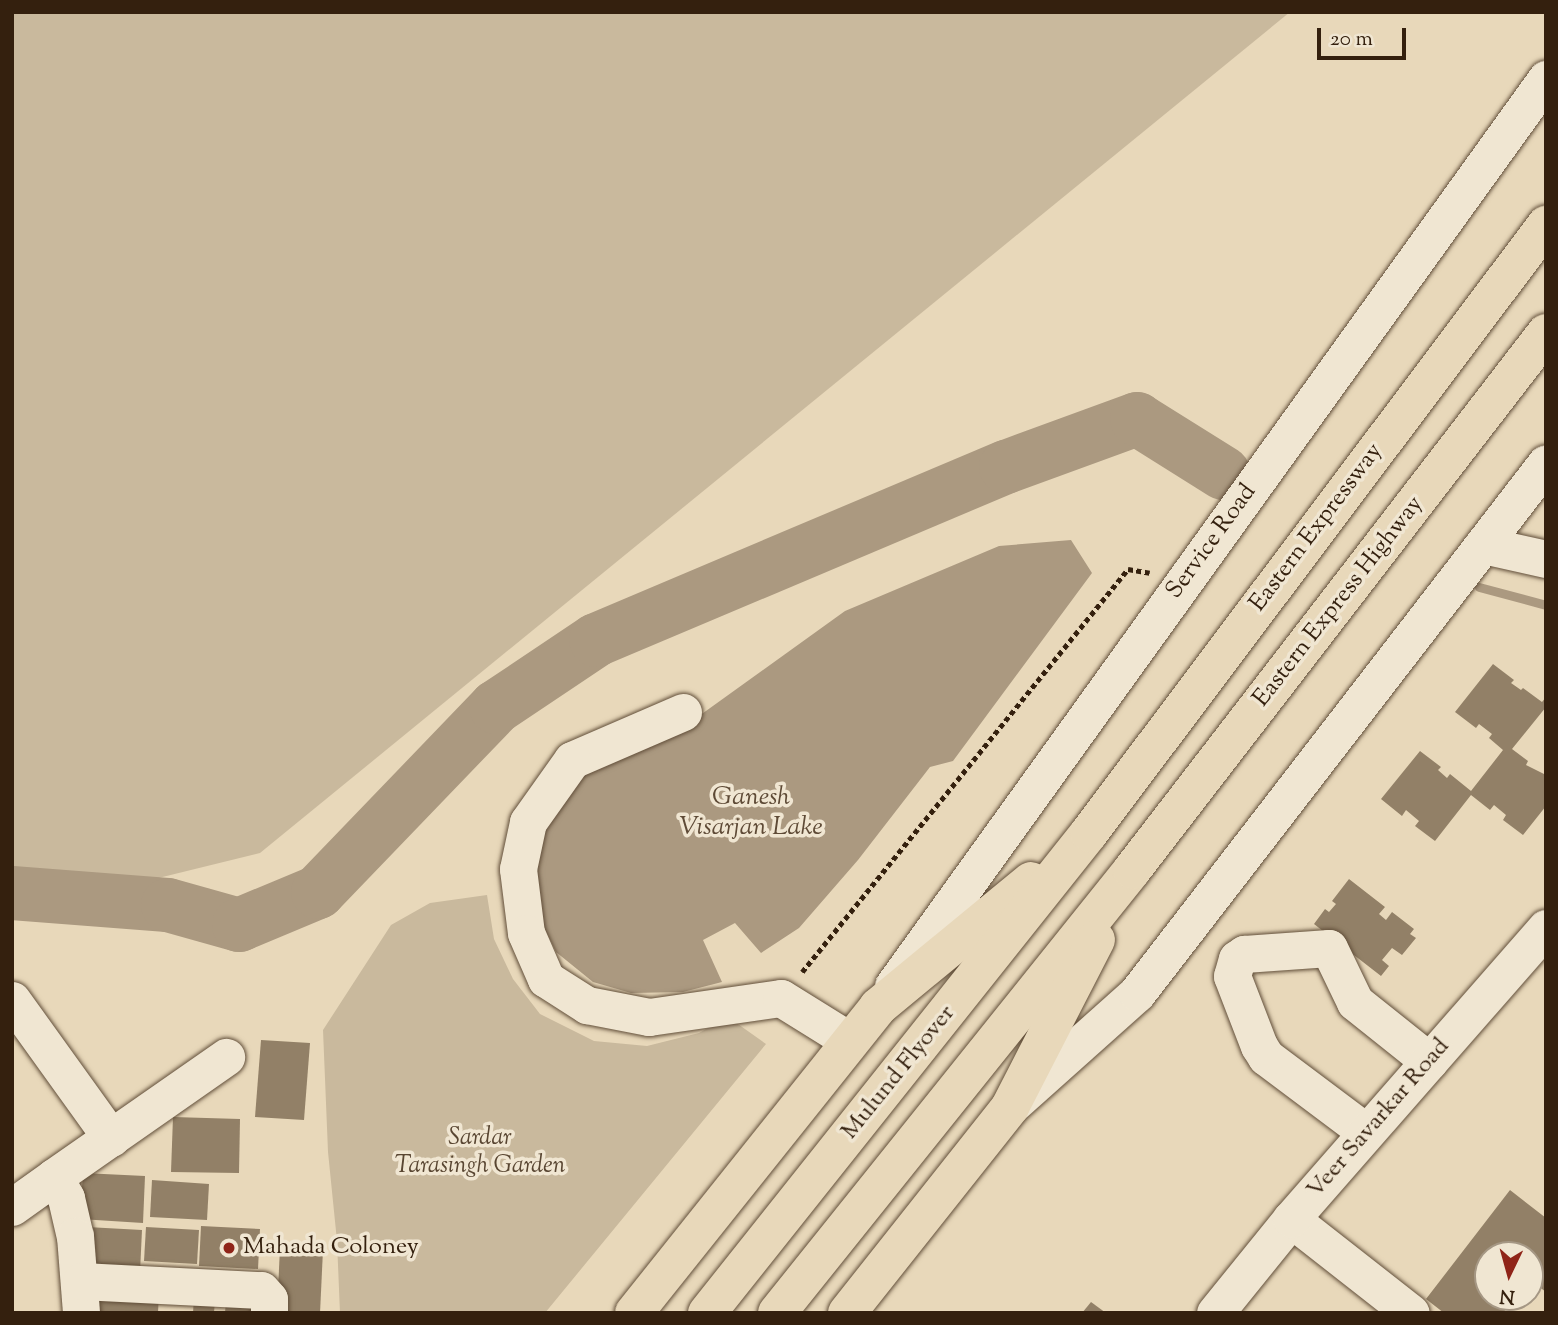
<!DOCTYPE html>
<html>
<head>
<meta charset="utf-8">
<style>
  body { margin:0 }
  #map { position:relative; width:1558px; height:1325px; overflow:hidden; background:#e8d8ba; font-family:"Sorts Mill Goudy",serif }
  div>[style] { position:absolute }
  .green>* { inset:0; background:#c9b99d }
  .water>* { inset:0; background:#ab9980 }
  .stream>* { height:9px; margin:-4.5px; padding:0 4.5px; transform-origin:4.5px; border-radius:4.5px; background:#ab9980 }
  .river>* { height:54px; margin:-27px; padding:0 27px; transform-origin:27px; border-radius:27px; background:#ab9980 }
  .building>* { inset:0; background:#928067 }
  .path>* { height:4.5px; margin-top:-2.25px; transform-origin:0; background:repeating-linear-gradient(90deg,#34200e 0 5px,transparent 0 8.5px) }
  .roads { filter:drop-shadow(0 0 2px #614e39) drop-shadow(0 0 2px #614e39) }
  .minor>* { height:37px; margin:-18.5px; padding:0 18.5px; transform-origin:18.5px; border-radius:18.5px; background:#f0e6d2 }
  .highway>* { height:38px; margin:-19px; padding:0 19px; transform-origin:19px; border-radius:19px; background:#e8d8ba }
  .dots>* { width:19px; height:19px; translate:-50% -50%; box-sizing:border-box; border:4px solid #f0e6d2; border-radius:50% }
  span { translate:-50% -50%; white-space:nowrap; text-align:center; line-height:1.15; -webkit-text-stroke:7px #f0e6d2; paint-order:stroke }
  .street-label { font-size:24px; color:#34200e }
  .park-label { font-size:24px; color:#594632; font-style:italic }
  .poi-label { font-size:24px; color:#34200e }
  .left { translate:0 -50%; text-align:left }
  .water-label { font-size:26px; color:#5e4a36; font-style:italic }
  .frame { position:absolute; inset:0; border:14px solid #34200e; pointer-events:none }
  .north { position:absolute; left:1474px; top:1241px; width:70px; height:70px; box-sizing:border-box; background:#f0e6d2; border:2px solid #a59784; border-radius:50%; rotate:185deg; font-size:19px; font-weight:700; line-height:28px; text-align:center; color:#34200e }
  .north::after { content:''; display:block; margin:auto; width:24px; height:32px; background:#8f2418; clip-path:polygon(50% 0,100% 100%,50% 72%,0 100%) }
  .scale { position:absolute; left:1317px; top:28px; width:89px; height:32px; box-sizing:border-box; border:4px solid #34200e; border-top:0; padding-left:9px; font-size:21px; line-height:24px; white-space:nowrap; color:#34200e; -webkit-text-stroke:5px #f0e6d2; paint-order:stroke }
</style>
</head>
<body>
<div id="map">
  <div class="green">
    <i style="clip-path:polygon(12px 12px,1290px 12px,260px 853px,12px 914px)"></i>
    <i style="clip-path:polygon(487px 895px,494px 939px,513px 979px,540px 1014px,594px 1041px,647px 1046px,699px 1033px,728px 1017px,766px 1044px,545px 1313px,340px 1313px,337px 1241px,328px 1152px,323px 1030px,391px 925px,430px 903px)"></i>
  </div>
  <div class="water">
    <i style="clip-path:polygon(1071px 540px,1092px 573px,953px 761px,930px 767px,858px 860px,799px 928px,761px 953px,735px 923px,703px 940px,722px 982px,683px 992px,631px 993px,593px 982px,556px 952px,536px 911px,529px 868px,547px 808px,576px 767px,699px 716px,845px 611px,999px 546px)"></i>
  </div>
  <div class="stream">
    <i style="left:1479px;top:587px;width:69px;rotate:15deg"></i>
  </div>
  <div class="river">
    <i style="left:12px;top:893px;width:156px;rotate:4.4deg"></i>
    <i style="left:168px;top:905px;width:74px;rotate:15.7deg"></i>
    <i style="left:239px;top:925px;width:86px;rotate:-22.7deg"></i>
    <i style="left:318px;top:892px;width:257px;rotate:-46.1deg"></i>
    <i style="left:496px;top:707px;width:120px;rotate:-33.8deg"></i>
    <i style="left:596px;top:640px;width:445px;rotate:-22.9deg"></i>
    <i style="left:1006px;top:467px;width:140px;rotate:-20.1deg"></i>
    <i style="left:1137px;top:419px;width:102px;rotate:32.1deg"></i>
  </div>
  <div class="building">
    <i style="clip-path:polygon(1493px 664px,1514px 680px,1511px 683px,1521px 690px,1523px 688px,1542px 702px,1546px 697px,1546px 707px,1512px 749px,1528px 761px,1526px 765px,1546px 775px,1546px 806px,1523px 835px,1503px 820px,1506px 815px,1494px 805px,1490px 810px,1471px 795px,1435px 841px,1415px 826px,1419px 821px,1406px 810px,1402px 816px,1381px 799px,1420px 751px,1441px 767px,1438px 770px,1447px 778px,1450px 774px,1471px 791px,1503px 750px,1489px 738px,1492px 734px,1479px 724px,1476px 728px,1455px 712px)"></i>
    <i style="clip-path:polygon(1349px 879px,1385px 907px,1379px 914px,1386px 920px,1392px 912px,1414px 929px,1410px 934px,1416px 938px,1402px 955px,1392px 948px,1382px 960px,1389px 966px,1381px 976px,1314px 924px,1325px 909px,1329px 912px,1336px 904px,1332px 901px)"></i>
    <i style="clip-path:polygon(261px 1040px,310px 1043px,304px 1120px,255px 1117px)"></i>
    <i style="clip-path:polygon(173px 1117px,240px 1119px,239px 1173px,171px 1172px)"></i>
    <i style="clip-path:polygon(83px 1173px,145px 1176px,143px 1223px,80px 1219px)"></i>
    <i style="clip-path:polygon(152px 1180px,209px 1184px,207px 1220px,150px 1217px)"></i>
    <i style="clip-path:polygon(1510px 1190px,1546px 1218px,1546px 1292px,1530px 1280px,1530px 1255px,1488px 1255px,1488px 1297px,1502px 1297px,1497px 1304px,1508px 1313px,1444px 1313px,1426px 1299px)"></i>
    <i style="clip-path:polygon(201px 1226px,260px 1229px,258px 1269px,199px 1266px)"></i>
    <i style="clip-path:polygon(87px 1227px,142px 1230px,140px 1272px,84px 1269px)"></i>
    <i style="clip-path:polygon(146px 1227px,199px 1230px,197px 1264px,144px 1261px)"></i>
    <i style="clip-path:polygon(280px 1247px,323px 1250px,320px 1313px,277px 1313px)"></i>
    <i style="clip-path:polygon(99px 1288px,159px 1292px,158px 1313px,98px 1313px)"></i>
    <i style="clip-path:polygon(194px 1298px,215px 1299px,214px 1313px,193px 1313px)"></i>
    <i style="clip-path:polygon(226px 1300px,253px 1301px,252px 1313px,225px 1313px)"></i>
    <i style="clip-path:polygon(1091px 1302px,1106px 1313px,1082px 1313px)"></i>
  </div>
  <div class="path">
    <i style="left:802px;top:972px;width:518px;rotate:-51.03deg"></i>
    <i style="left:1128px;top:569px;width:22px;rotate:10deg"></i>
  </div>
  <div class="roads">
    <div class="minor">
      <i style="left:1483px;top:545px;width:65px;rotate:12.5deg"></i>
      <i style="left:683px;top:712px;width:121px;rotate:156.6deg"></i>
      <i style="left:572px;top:760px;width:76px;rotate:125.4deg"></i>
      <i style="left:528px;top:822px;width:48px;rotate:102deg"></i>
      <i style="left:518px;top:869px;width:64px;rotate:82.9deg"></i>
      <i style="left:526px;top:933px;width:50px;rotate:66.5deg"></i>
      <i style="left:546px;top:979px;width:49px;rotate:32.4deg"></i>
      <i style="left:587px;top:1005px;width:63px;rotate:11deg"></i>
      <i style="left:649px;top:1017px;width:133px;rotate:-8.2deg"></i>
      <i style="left:781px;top:998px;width:81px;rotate:31.9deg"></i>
      <i style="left:893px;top:986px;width:1118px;rotate:-54.25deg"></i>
      <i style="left:12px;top:1000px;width:170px;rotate:54.3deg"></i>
      <i style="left:1013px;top:1104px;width:166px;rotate:-41.8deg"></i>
      <i style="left:1137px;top:993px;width:669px;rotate:-52.34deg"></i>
      <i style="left:1366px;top:1132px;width:125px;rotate:-143.1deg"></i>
      <i style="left:1266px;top:1057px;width:13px;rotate:-122deg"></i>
      <i style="left:1259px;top:1046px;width:75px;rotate:-111.1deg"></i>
      <i style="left:1232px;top:976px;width:18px;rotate:-74deg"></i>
      <i style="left:1237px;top:959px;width:9px;rotate:-36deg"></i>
      <i style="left:1244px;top:954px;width:85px;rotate:-4deg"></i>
      <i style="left:1329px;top:948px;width:60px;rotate:64.3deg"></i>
      <i style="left:1355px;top:1002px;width:95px;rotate:38.6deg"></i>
      <i style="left:54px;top:1177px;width:210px;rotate:-34.9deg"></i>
      <i style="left:12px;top:1207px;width:52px;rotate:-35.5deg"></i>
      <i style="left:54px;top:1177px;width:24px;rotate:60deg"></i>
      <i style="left:66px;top:1198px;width:39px;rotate:77deg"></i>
      <i style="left:75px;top:1236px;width:77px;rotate:85.5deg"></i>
      <i style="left:1291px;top:1219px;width:152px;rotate:38.1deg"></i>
      <i style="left:81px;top:1281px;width:180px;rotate:2.9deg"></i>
      <i style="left:261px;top:1290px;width:12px;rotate:48deg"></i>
      <i style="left:269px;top:1299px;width:14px;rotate:90deg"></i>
      <i style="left:1215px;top:1313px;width:121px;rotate:-51deg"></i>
      <i style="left:1291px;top:1219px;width:387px;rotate:-48.8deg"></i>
    </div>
    <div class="highway">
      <i style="left:634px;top:1313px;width:391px;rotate:-51.4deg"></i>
      <i style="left:878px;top:1007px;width:198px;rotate:-39.5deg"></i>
      <i style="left:707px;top:1313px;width:613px;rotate:-51.49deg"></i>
      <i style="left:1089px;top:833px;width:761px;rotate:-53.07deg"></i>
      <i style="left:777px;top:1313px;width:568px;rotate:-51.29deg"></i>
      <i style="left:1132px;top:870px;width:678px;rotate:-52.37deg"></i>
      <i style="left:847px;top:1313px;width:263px;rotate:-51.6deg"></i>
      <i style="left:1010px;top:1107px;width:188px;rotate:-62.8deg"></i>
    </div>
  </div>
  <div class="dots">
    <i style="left:229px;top:1248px;background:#8f2418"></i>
  </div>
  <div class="street-label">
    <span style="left:1317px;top:528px;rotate:-53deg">Eastern Expressway</span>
    <span style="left:1212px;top:542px;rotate:-54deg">Service Road</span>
    <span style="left:1339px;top:602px;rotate:-52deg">Eastern Express Highway</span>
    <span style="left:899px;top:1073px;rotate:-51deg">Mulund Flyover</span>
    <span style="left:1379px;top:1119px;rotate:-49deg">Veer Savarkar Road</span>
  </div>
  <div class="park-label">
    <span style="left:480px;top:1153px">Sardar<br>Tarasingh Garden</span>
  </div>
  <div class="poi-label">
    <span class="left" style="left:243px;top:1248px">Mahada Coloney</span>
  </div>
  <div class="water-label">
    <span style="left:751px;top:813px">Ganesh<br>Visarjan Lake</span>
  </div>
  <div class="frame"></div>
  <div class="north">N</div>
  <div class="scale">20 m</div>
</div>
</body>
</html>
